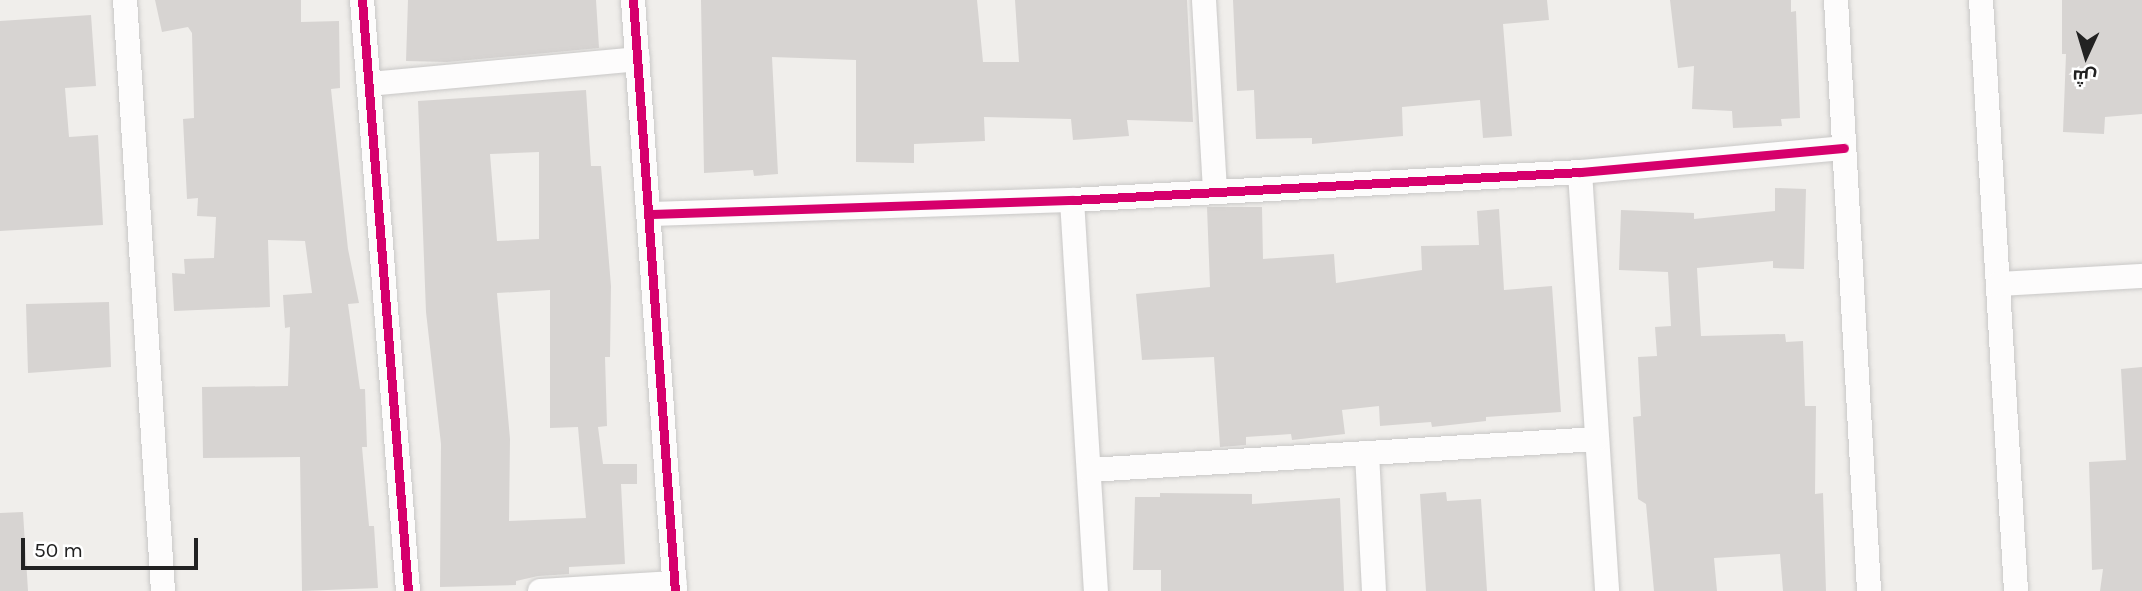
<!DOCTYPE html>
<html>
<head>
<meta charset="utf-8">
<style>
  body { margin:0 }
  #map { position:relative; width:2142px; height:591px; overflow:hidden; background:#f0eeeb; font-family:Karla,Cairo,sans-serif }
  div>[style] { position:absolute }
  .building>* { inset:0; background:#d7d4d2 }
  .roads { filter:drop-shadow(0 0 2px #c9c8c7) drop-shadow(0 0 2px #c9c8c7) }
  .minor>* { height:24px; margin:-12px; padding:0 12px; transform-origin:12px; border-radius:12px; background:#fdfcfc }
  .cycleway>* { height:9px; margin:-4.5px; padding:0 4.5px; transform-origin:4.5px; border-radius:4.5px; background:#d6006c }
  span { translate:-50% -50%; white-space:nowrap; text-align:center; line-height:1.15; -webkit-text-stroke:7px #fff; paint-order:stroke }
  .north { position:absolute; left:2051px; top:21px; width:70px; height:70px; -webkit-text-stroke:5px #fff; paint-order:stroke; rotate:184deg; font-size:19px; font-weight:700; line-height:28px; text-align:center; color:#222 }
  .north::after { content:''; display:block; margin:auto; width:24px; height:32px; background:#222; clip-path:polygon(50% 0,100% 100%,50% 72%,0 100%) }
  .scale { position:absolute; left:21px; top:538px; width:177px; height:32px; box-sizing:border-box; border:4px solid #222; border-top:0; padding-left:9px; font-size:21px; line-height:24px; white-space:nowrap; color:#222; -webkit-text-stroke:5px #fff; paint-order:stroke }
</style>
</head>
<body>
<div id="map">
  <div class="building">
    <i style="clip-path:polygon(155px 0,301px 0,301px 22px,339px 21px,340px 88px,331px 89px,348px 249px,359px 303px,348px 304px,360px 389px,365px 389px,367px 447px,362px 447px,369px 526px,374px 526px,378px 588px,302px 591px,300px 457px,203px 458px,202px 387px,288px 386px,290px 327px,285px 328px,283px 295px,312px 293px,305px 241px,268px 240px,270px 307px,174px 311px,172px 273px,185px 274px,184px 259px,214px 258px,216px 217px,197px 216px,198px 198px,187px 199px,183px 119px,194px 118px,192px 33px,188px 27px,162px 32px)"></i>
    <i style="clip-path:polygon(408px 0,596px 0,599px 48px,447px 62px,406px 61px)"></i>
    <i style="clip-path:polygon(701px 0,977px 0,983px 62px,1019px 62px,1015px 0,1187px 0,1193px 122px,1127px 120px,1129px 136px,1073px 140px,1071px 119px,984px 117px,985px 141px,914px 144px,914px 163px,856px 162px,856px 60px,772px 57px,778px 174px,754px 176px,753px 170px,704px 173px)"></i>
    <i style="clip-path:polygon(1233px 0,1547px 0,1549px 20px,1503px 24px,1512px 136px,1483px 138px,1480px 100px,1402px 107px,1403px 136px,1312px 144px,1312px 138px,1256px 139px,1254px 90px,1237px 91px)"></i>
    <i style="clip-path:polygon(1670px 0,1791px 0,1791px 12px,1796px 11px,1800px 118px,1781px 119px,1782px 126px,1733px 128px,1732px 111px,1692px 109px,1694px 66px,1678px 68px)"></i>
    <i style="clip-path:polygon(2062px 0,2142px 0,2142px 114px,2105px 117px,2104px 134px,2063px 132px,2066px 54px,2062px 54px)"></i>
    <i style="clip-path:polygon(91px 15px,96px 86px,65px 88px,69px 137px,98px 135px,103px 225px,0 231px,0 21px)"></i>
    <i style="clip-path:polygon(evenodd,586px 90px,591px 166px,601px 166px,611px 286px,610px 357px,605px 357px,607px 426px,598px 427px,603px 464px,637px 464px,637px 484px,621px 484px,625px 564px,569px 567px,569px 574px,538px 576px,516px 581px,516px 585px,440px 587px,441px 444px,426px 312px,418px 101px,586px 90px,539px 152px,539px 239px,497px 241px,490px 154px,539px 152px,586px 90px,550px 290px,550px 428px,578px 427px,586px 518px,509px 521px,510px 439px,497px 293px,550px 290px)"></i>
    <i style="clip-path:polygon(1775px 188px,1806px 189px,1804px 269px,1773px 268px,1773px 261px,1697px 268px,1701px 336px,1785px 334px,1786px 342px,1803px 341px,1805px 406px,1816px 406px,1815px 494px,1823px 493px,1826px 591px,1783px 591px,1780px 554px,1714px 558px,1717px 591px,1654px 591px,1646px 504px,1638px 499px,1633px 417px,1641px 416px,1638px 357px,1657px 356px,1655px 327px,1671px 326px,1668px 272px,1619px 270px,1621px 210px,1694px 213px,1694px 219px,1775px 211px)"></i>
    <i style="clip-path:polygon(1207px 207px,1262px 207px,1263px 259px,1334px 254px,1336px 283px,1422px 270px,1421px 246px,1479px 245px,1477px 211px,1499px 209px,1504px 290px,1552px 286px,1561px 412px,1486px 417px,1486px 421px,1432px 427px,1431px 422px,1380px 426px,1379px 406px,1342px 410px,1345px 434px,1292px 440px,1291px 434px,1246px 437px,1246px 445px,1220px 447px,1214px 357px,1142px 360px,1136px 294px,1210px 287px)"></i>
    <i style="clip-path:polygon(109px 302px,111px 367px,28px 373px,26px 304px)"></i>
    <i style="clip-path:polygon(2142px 367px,2142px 591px,2100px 591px,2103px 569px,2092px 570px,2089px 462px,2126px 460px,2121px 369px)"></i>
    <i style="clip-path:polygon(1446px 492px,1447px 501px,1481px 499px,1487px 591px,1426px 591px,1420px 494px)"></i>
    <i style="clip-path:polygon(1160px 493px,1252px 494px,1252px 504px,1340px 498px,1344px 591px,1161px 591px,1161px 570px,1133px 570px,1135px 497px,1160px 497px)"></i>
    <i style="clip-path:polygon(23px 512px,28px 591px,0 591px,0 513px)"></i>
  </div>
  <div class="roads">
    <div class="minor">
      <i style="left:125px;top:0;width:592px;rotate:86.32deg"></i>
      <i style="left:362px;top:0;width:593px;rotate:85.55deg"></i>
      <i style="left:633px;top:0;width:592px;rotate:85.94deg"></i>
      <i style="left:1204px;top:0;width:192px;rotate:86.7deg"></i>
      <i style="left:1836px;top:0;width:592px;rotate:86.8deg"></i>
      <i style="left:1981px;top:0;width:592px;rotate:86.61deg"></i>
      <i style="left:369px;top:84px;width:270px;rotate:-5.3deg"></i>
      <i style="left:1580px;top:172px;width:420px;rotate:86.3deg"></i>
      <i style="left:1072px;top:200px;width:392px;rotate:86.5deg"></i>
      <i style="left:649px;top:214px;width:423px;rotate:-1.9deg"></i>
      <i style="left:1072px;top:200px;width:509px;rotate:-3.15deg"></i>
      <i style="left:1580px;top:172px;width:265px;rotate:-5.2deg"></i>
      <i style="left:1998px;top:284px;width:144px;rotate:-3.2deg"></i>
      <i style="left:1367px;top:453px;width:138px;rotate:87.1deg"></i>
      <i style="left:1089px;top:470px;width:509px;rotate:-3.49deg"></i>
      <i style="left:540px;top:591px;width:135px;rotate:-3.4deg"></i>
    </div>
  </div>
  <div class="cycleway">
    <i style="left:362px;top:0;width:593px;rotate:85.55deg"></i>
    <i style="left:633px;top:0;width:592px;rotate:85.94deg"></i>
    <i style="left:649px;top:214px;width:423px;rotate:-1.9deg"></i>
    <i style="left:1072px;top:200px;width:509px;rotate:-3.15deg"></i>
    <i style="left:1580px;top:172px;width:265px;rotate:-5.2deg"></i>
  </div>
  <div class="north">ش</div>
  <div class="scale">50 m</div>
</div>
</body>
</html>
